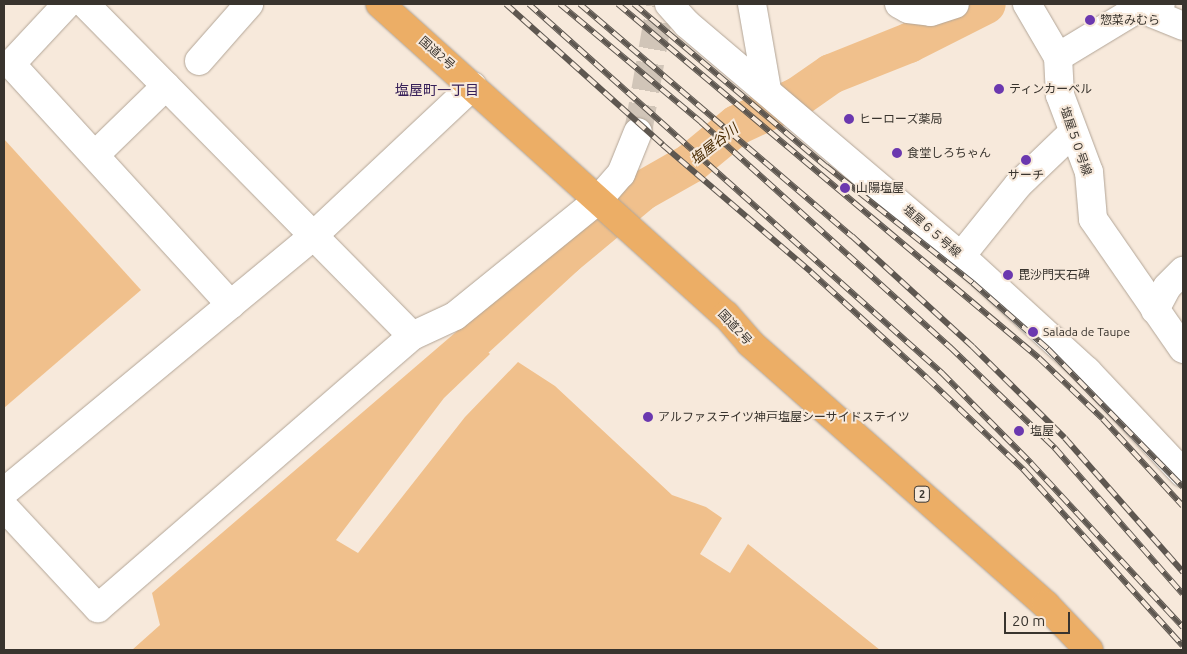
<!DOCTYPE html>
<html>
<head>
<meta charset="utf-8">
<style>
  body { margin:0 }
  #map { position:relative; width:1187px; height:654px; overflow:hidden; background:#f7e9db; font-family:Ubuntu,"Noto Sans JP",sans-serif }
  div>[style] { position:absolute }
  .water>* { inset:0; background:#f0c08c }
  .river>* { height:40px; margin:-20px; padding:0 20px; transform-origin:20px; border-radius:20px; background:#f0c08c }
  .minor-tunnel>* { height:28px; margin-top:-14px; transform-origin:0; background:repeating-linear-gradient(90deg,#d1c5b8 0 28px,transparent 0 42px) }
  .roads { filter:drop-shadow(0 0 1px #b2a597) drop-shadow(0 0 1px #b2a597) }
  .minor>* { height:28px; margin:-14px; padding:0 14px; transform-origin:14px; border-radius:14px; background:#fff }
  .highway>* { height:28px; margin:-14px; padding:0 14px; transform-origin:14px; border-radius:14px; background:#ecae66 }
  .rail>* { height:5.5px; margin-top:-2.75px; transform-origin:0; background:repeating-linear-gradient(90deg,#f7e9db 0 11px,#5e5750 0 22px); box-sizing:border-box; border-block:1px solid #5e5750 }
  .dots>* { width:14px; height:14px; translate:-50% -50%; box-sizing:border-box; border:2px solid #f7e9db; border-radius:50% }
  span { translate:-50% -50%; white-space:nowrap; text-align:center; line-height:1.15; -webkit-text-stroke:4px #f7e9db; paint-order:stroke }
  .shield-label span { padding:1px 4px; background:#f7e9db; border:1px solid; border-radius:4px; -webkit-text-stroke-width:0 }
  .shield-label { font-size:11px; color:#39342e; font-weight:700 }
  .poi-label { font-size:12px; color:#39342e }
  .left { translate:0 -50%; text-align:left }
  .street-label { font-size:12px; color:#39342e }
  .neighbourhood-label { font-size:14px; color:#372059 }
  .water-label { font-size:14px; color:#482a00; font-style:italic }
  .frame { position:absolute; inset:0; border:5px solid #39342e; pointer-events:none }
  .scale { position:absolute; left:1004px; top:612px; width:66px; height:22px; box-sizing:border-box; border:2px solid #39342e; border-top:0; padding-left:6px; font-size:15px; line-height:18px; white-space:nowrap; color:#39342e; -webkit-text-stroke:4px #f7e9db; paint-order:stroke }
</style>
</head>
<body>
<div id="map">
  <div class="water">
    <i style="clip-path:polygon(4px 139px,141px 290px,4px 408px)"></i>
    <i style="clip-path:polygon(463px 326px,490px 354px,444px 398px,336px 540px,358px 553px,465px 417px,518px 362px,555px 386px,672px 495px,706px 507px,722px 518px,700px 554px,730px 573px,748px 544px,880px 650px,132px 650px,160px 625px,152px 593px)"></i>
  </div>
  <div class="river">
    <i style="left:476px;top:337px;width:120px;rotate:-42.6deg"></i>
    <i style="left:564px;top:256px;width:102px;rotate:-39.8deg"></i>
    <i style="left:642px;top:191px;width:56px;rotate:-29.7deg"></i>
    <i style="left:691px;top:163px;width:60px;rotate:-39.6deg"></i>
    <i style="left:737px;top:125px;width:67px;rotate:-24.7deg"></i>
    <i style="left:798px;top:97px;width:40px;rotate:-34.9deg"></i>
    <i style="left:831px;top:74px;width:84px;rotate:-21.7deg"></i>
    <i style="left:909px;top:43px;width:86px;rotate:-26.9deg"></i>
  </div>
  <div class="minor-tunnel">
    <i style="left:638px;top:132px;width:127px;rotate:-80deg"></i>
  </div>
  <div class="roads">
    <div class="minor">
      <i style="left:67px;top:4px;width:82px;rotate:133deg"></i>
      <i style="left:11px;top:64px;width:326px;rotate:47.6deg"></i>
      <i style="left:85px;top:4px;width:466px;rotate:45.4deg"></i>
      <i style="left:412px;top:336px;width:47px;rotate:-24.9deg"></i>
      <i style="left:455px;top:316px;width:184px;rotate:-39deg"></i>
      <i style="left:598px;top:200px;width:35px;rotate:-49deg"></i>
      <i style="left:621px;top:174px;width:45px;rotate:-68deg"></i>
      <i style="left:669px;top:4px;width:27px;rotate:48deg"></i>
      <i style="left:687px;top:24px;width:359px;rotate:40.3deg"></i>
      <i style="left:961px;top:256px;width:171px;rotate:42.4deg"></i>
      <i style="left:1087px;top:371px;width:140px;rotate:46.7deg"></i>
      <i style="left:752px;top:4px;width:87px;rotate:80.1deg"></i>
      <i style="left:899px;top:4px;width:10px;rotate:29deg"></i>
      <i style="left:908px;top:9px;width:23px;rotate:7deg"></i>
      <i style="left:931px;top:12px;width:25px;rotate:-18deg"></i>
      <i style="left:1027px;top:4px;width:61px;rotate:59.7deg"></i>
      <i style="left:1058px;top:57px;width:38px;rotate:87deg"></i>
      <i style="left:1060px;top:95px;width:82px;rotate:69.4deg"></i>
      <i style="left:1089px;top:172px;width:47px;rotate:85.1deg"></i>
      <i style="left:1093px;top:219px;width:158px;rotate:55.3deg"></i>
      <i style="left:1139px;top:8px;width:48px;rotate:22.2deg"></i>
      <i style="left:1058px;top:57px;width:95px;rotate:-31.2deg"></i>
      <i style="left:1139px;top:8px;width:22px;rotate:-10deg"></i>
      <i style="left:199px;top:61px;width:76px;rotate:-48.7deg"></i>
      <i style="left:95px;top:155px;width:99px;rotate:-44.2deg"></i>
      <i style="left:961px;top:256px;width:91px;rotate:-51.2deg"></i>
      <i style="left:1018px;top:185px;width:76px;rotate:-43.9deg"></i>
      <i style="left:1155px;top:310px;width:26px;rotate:-62deg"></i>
      <i style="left:1167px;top:287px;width:23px;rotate:-45deg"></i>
      <i style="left:4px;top:492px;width:401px;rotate:-39.6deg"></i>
      <i style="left:313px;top:236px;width:219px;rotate:-43.2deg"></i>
      <i style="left:4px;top:507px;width:138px;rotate:47.1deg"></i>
      <i style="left:98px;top:608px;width:415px;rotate:-40.9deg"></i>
    </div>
    <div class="highway">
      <i style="left:380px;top:4px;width:465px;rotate:42deg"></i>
      <i style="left:726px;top:315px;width:37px;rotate:49deg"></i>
      <i style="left:750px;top:343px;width:395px;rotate:41.5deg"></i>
      <i style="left:1046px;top:605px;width:62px;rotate:46.3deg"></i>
    </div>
  </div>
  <div class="rail">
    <i style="left:506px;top:4px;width:211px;rotate:41.9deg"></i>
    <i style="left:663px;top:145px;width:195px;rotate:40.6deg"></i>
    <i style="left:811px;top:272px;width:157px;rotate:42.4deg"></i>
    <i style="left:927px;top:378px;width:134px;rotate:43.5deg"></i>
    <i style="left:1024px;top:470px;width:237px;rotate:47.9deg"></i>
    <i style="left:529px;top:4px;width:554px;rotate:41.78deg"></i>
    <i style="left:942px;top:373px;width:127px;rotate:45.3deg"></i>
    <i style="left:1031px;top:463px;width:224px;rotate:47.2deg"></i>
    <i style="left:560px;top:4px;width:184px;rotate:39.9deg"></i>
    <i style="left:701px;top:122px;width:336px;rotate:42.1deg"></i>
    <i style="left:950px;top:347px;width:146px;rotate:43.9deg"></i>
    <i style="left:1055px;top:448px;width:194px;rotate:48.8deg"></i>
    <i style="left:580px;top:4px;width:358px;rotate:40.5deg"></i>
    <i style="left:852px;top:236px;width:164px;rotate:42.5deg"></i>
    <i style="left:973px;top:347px;width:129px;rotate:44.7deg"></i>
    <i style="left:1065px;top:438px;width:179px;rotate:48.6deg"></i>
    <i style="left:618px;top:4px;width:550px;rotate:40.06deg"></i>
    <i style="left:1039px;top:358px;width:88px;rotate:43.6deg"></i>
    <i style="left:1103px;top:419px;width:118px;rotate:47.4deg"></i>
    <i style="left:634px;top:4px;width:251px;rotate:40.2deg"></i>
    <i style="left:826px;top:166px;width:188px;rotate:38.5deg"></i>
    <i style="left:973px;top:283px;width:100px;rotate:41.3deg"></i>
    <i style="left:1048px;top:349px;width:193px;rotate:45.6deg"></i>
  </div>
  <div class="dots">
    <i style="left:1090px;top:20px;background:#6b38af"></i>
    <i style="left:999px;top:89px;background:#6b38af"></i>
    <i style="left:849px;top:119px;background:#6b38af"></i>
    <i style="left:897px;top:153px;background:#6b38af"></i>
    <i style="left:1026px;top:160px;background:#6b38af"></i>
    <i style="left:845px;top:188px;background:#6b38af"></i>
    <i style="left:1008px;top:275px;background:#6b38af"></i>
    <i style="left:1033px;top:332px;background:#6b38af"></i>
    <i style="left:648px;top:417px;background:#6b38af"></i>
    <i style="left:1019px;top:431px;background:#6b38af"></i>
  </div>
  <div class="shield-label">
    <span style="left:922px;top:494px">2</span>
  </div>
  <div class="poi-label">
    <span class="left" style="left:1100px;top:20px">惣菜みむら</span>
    <span class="left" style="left:1009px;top:89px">ティンカーベル</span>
    <span class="left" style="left:859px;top:119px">ヒーローズ薬局</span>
    <span class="left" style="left:907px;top:153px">食堂しろちゃん</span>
    <span style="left:1026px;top:175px">サーチ</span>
    <span class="left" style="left:856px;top:188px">山陽塩屋</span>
    <span class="left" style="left:1018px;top:275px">毘沙門天石碑</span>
    <span class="left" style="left:1043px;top:332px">Salada de Taupe</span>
    <span class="left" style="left:658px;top:417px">アルファステイツ神戸塩屋シーサイドステイツ</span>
    <span class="left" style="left:1030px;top:431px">塩屋</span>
  </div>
  <div class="street-label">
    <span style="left:437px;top:53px;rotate:41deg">国道2号</span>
    <span style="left:1076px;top:141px;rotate:71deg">塩屋５０号線</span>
    <span style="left:932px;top:231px;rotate:41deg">塩屋６５号線</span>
    <span style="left:735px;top:327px;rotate:47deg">国道2号</span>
  </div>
  <div class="neighbourhood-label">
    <span style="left:437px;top:90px">塩屋町一丁目</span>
  </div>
  <div class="water-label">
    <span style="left:714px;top:144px;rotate:-38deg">塩屋谷川</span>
  </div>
  <div class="frame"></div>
  <div class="scale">20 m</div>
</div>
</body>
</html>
